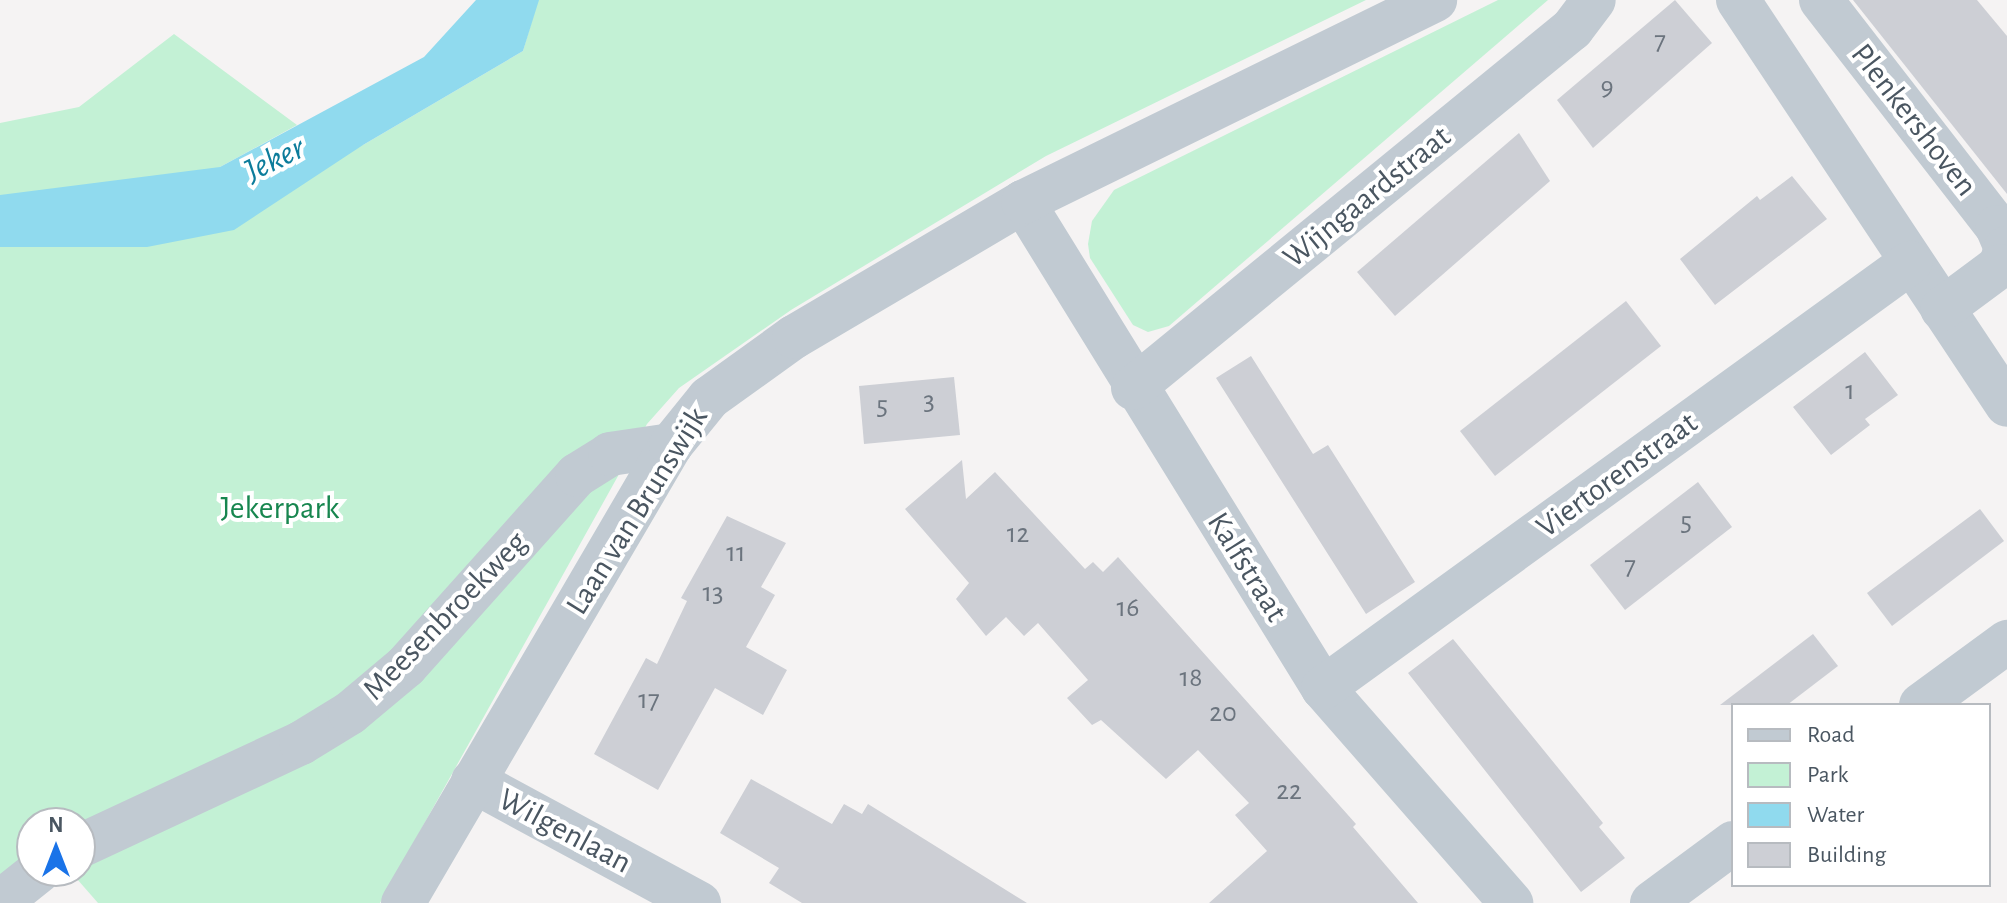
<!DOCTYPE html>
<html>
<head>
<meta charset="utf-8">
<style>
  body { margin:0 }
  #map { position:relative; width:2007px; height:903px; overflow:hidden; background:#f5f3f3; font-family:"Alegreya Sans",sans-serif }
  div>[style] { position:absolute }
  .green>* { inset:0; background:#c3f1d5 }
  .water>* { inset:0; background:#90daee }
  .building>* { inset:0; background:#cdcfd5 }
  .street>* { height:44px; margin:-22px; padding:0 22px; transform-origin:22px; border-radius:22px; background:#c1cad2 }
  span { translate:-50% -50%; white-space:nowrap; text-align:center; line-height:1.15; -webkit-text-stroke:8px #fff; paint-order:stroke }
  .number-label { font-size:28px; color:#6b747e }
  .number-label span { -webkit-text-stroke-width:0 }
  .street-label { font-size:32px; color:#4a5661 }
  .park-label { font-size:32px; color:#17864f }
  .water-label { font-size:34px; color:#0c7c9b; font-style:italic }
  .legend { position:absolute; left:1731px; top:703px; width:260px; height:184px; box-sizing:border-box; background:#fff; border:2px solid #b7bbc0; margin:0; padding:10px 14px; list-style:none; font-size:24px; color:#4a5661 }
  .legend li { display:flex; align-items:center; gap:16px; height:40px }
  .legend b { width:40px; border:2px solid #b7bbc0 }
  .north { position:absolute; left:16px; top:807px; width:80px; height:80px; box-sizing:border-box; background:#fff; border:2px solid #b7bbc0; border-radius:50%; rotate:0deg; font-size:22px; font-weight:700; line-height:32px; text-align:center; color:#4a5661 }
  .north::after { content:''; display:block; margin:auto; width:28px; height:36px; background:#1a73e8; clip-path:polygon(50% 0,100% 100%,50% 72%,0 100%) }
</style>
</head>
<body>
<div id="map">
  <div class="green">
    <i style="clip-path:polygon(538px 0,1366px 0,1046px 156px,791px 310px,679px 388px,647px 424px,380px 903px,98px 903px,70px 871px,80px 871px,80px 823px,32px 823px,32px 871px,0 903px,0 123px,79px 107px,174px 34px,297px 125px,220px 167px,363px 145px,523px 51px)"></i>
    <i style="clip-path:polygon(1498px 0,1548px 0,1169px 326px,1148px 332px,1133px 325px,1090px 258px,1088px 244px,1092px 221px,1114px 190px)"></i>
  </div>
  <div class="water">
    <i style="clip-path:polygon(476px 0,539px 0,523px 51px,363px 145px,234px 230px,147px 247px,0 247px,0 195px,220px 167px,424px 57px)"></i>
  </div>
  <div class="building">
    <i style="clip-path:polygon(1675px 0,1712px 43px,1593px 148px,1557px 100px)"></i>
    <i style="clip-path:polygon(1853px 0,1977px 0,2007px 36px,2007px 194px)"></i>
    <i style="clip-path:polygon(1519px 133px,1550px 181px,1395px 316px,1357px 272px)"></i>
    <i style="clip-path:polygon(1792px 176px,1827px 219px,1715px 305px,1680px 259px,1757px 196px,1760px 200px)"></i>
    <i style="clip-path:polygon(1626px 301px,1661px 346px,1495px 476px,1460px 431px)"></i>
    <i style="clip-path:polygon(1865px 352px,1898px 395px,1865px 419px,1870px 425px,1831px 455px,1793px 407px)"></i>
    <i style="clip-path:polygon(1251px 356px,1313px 454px,1328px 445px,1415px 582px,1366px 614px,1216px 378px)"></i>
    <i style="clip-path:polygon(954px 377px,960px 435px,864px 444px,859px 386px)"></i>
    <i style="clip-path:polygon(962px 460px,966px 499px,995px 472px,1085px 569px,1093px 562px,1103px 572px,1118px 557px,1356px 824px,1353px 827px,1418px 903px,1209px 903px,1267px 851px,1235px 815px,1249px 803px,1198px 750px,1166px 779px,1101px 720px,1092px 725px,1067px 698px,1088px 680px,1038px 623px,1024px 636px,1006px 617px,986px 636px,956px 599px,969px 583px,905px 509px)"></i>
    <i style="clip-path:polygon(1698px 482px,1732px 527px,1625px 610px,1590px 565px)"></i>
    <i style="clip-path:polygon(1980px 509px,2004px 541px,1892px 626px,1867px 593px)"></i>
    <i style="clip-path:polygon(727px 516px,786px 543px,761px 587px,775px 595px,746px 647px,787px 670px,763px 715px,715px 688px,658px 790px,594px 754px,646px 658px,657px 664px,687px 601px,681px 598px)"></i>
    <i style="clip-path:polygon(1813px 634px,1838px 666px,1787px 705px,1720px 705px)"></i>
    <i style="clip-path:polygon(1453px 639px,1603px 823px,1599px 827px,1625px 858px,1581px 892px,1408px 673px)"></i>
    <i style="clip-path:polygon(751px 779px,832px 824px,844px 804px,862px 814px,868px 804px,1027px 903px,802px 903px,769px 883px,779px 868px,720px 833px)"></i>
  </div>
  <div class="street">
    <i style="left:1738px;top:0;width:486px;rotate:56.4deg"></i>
    <i style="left:1821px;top:0;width:287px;rotate:52.2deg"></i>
    <i style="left:1997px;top:227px;width:23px;rotate:67deg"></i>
    <i style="left:2006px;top:248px;width:19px;rotate:108deg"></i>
    <i style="left:2000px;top:266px;width:72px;rotate:143.4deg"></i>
    <i style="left:1023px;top:202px;width:571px;rotate:58.31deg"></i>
    <i style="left:1323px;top:688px;width:286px;rotate:48.8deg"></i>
    <i style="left:1133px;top:388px;width:567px;rotate:-39.28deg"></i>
    <i style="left:1572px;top:29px;width:36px;rotate:-53deg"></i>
    <i style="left:1323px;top:688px;width:725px;rotate:-35.91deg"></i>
    <i style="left:1921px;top:705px;width:107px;rotate:-36.2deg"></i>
    <i style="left:473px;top:781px;width:257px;rotate:28.4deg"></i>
    <i style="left:80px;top:846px;width:244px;rotate:-25deg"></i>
    <i style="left:301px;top:743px;width:57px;rotate:-31.5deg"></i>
    <i style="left:350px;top:713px;width:73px;rotate:-40deg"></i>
    <i style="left:406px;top:666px;width:256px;rotate:-48.2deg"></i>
    <i style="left:577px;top:475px;width:39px;rotate:-32deg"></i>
    <i style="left:610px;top:454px;width:62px;rotate:-8.4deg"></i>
    <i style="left:0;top:902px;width:50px;rotate:-38.5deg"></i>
    <i style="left:403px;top:903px;width:531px;rotate:-59.67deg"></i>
    <i style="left:671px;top:445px;width:60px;rotate:-51deg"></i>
    <i style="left:709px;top:398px;width:105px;rotate:-35.7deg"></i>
    <i style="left:794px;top:337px;width:266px;rotate:-30.5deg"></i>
    <i style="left:1023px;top:202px;width:459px;rotate:-26.1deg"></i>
    <i style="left:1652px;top:903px;width:101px;rotate:-36.5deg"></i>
  </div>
  <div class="number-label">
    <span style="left:1660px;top:41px">7</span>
    <span style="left:1607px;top:87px">9</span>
    <span style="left:1850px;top:391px">1</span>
    <span style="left:929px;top:401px">3</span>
    <span style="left:882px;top:406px">5</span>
    <span style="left:1686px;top:522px">5</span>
    <span style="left:1018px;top:534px">12</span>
    <span style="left:736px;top:553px">11</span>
    <span style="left:1630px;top:566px">7</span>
    <span style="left:713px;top:593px">13</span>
    <span style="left:1128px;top:608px">16</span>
    <span style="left:1191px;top:678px">18</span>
    <span style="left:649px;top:700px">17</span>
    <span style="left:1223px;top:713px">20</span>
    <span style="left:1289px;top:791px">22</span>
  </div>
  <div class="street-label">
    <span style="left:1914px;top:120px;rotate:52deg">Plenkershoven</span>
    <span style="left:1367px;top:197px;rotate:-39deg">Wijngaardstraat</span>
    <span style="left:1617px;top:475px;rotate:-36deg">Viertorenstraat</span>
    <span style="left:637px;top:511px;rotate:-58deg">Laan van Brunswijk</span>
    <span style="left:1247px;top:567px;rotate:58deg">Kalfstraat</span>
    <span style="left:445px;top:616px;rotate:-46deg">Meesenbroekweg</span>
    <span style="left:565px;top:831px;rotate:28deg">Wilgenlaan</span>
  </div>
  <div class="park-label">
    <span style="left:280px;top:508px">Jekerpark</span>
  </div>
  <div class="water-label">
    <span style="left:275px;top:160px;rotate:-26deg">Jeker</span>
  </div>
  <ul class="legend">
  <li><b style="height:10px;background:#c1cad2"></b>Road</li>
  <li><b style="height:22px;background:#c3f1d5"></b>Park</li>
  <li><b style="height:22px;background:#90daee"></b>Water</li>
  <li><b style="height:22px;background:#cdcfd5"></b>Building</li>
  </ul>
  <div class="north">N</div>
</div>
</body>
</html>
